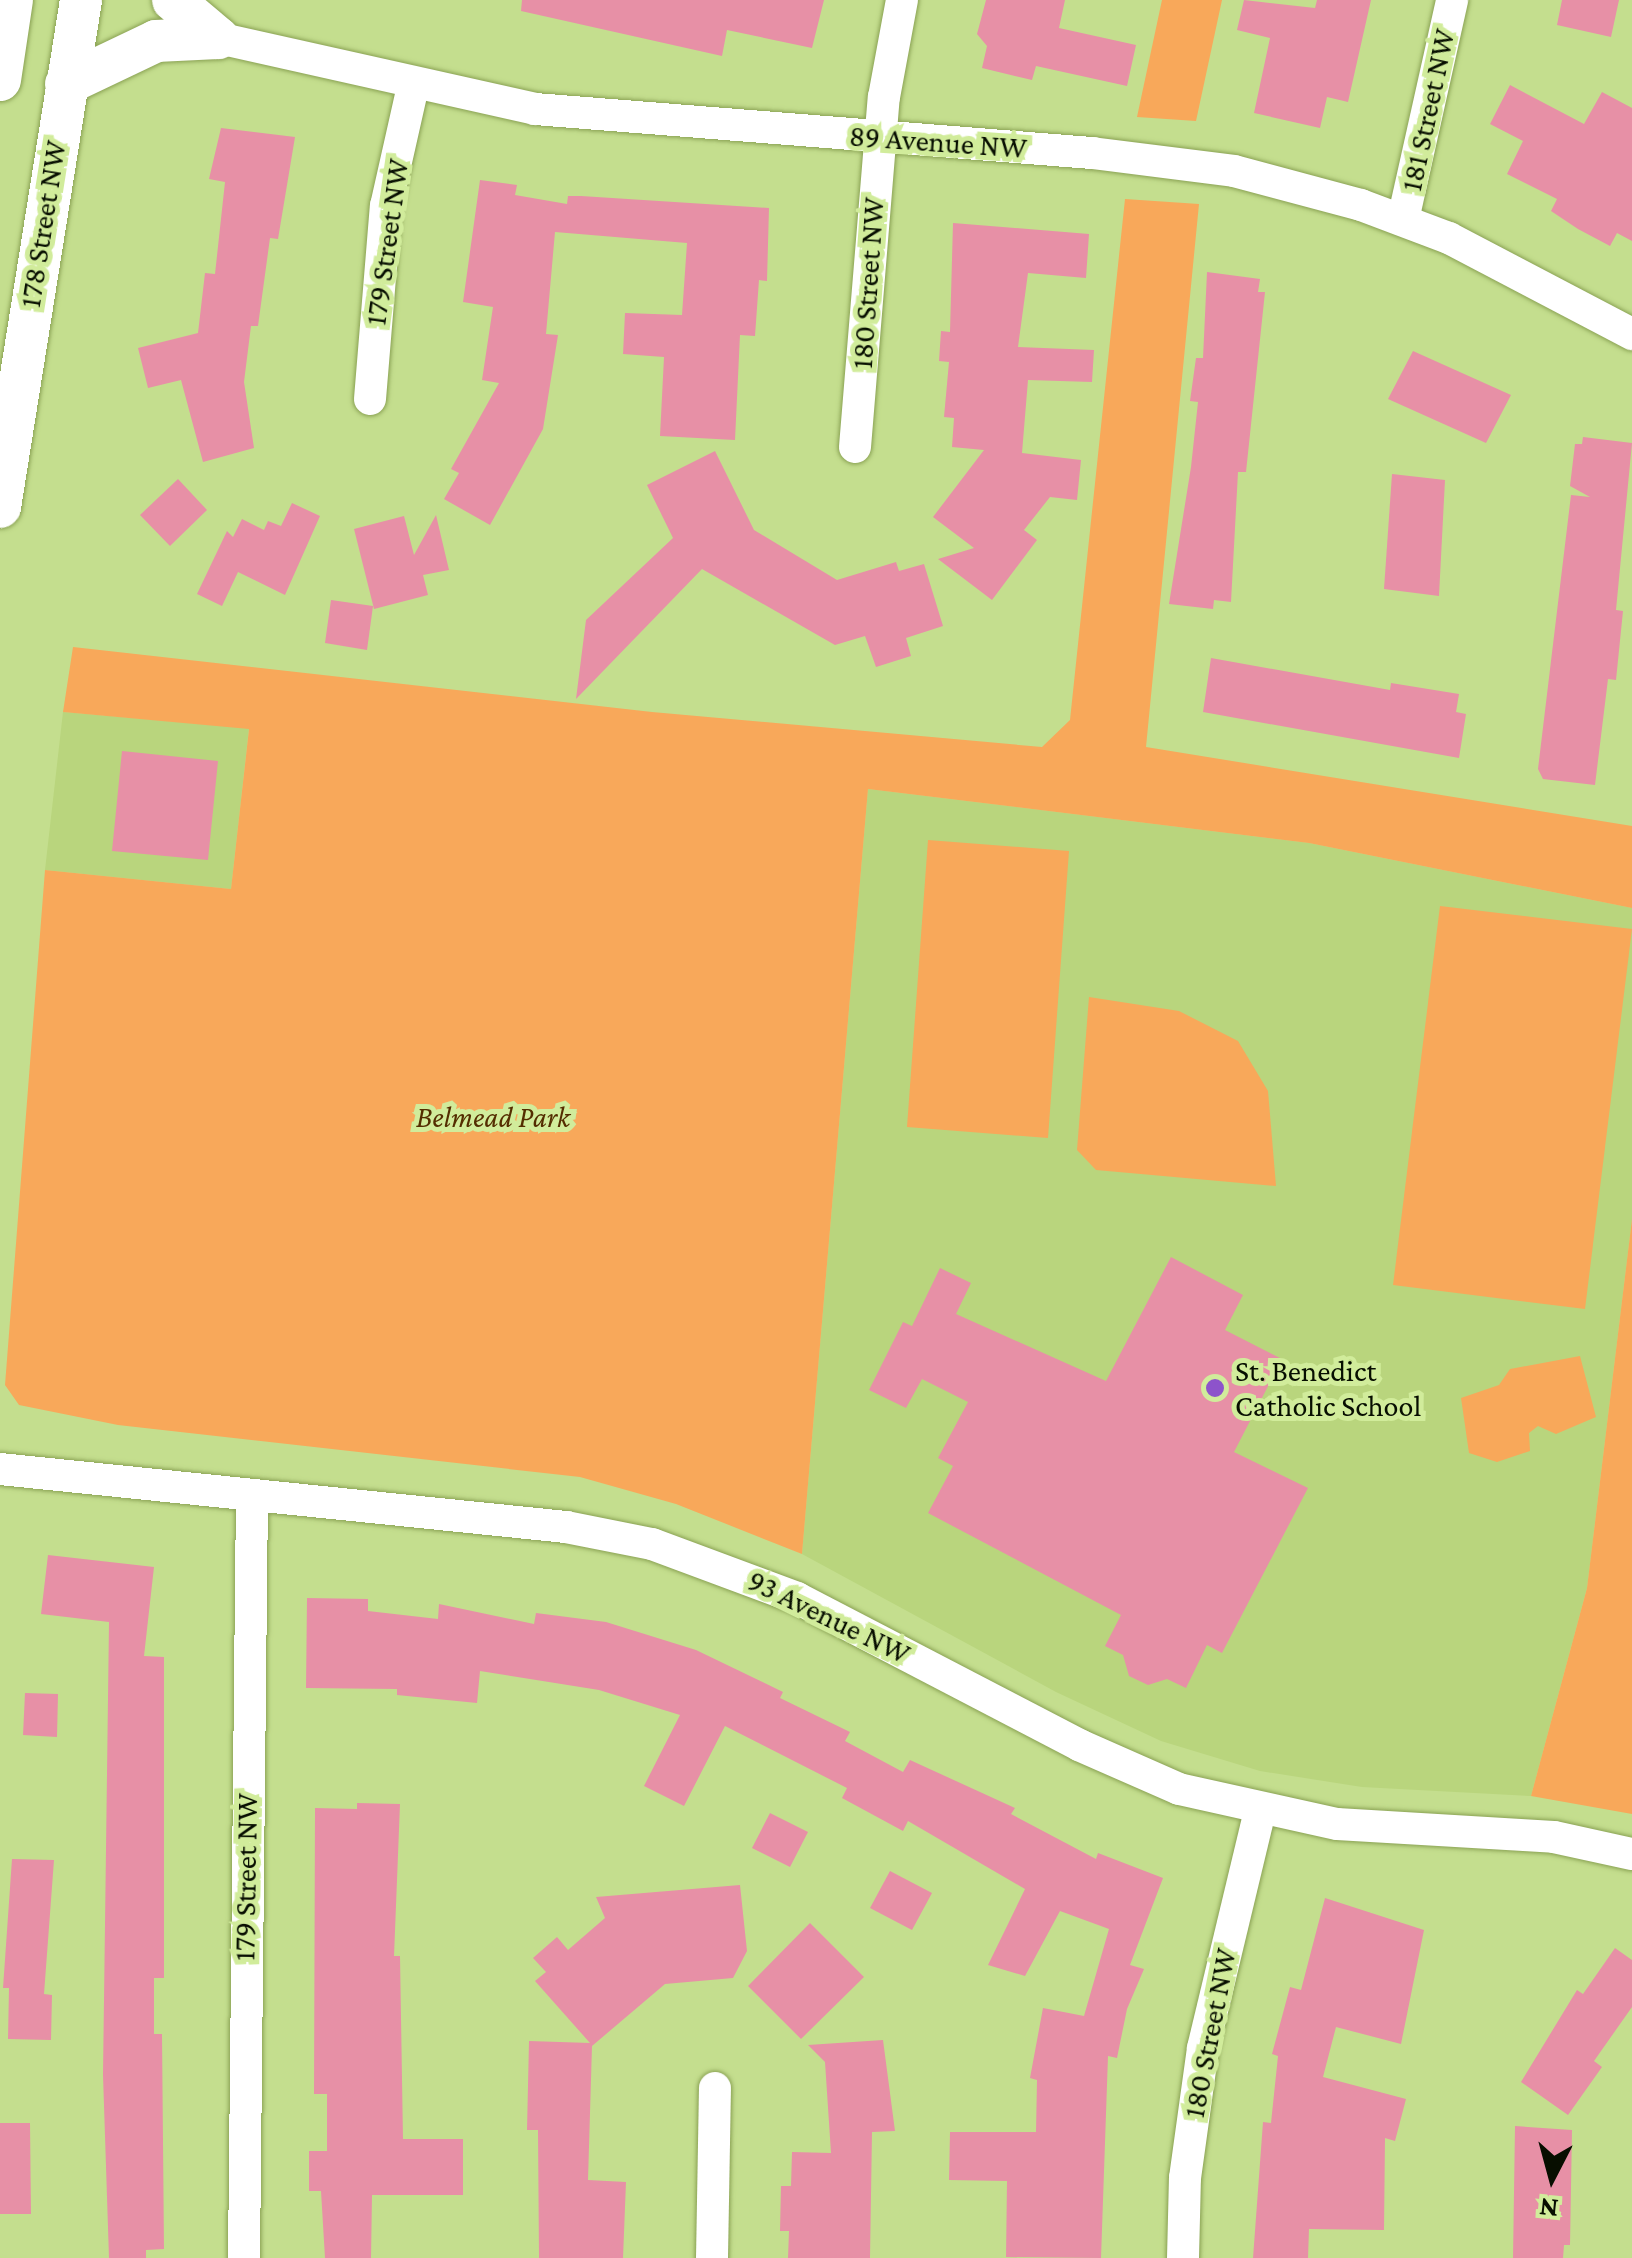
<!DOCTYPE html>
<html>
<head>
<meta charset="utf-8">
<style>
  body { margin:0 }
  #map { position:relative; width:1632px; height:2258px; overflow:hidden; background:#c4de8e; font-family:"Crimson Pro",serif }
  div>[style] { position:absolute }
  .built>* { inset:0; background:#b9d57d }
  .green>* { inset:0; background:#f8a85a }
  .building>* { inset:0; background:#e790a6 }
  .roads { filter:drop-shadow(0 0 2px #8aa254) drop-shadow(0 0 2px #8aa254) }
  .minor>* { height:32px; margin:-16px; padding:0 16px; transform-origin:16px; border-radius:16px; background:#fff }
  .major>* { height:42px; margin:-21px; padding:0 21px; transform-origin:21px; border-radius:21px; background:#fff }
  .dots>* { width:28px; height:28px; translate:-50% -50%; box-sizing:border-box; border:5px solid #d1ec9b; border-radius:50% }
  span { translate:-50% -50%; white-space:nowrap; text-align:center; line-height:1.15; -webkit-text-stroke:10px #d1ec9b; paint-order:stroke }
  .street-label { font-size:30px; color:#070e00 }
  .park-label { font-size:30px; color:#542d00; font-style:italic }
  .poi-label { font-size:30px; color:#070e00 }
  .left { translate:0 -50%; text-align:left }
  .north { position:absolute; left:1502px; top:2128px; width:100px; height:100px; -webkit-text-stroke:8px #d1ec9b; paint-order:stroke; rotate:186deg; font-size:28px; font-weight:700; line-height:40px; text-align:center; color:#070e00 }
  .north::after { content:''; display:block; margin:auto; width:35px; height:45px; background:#070e00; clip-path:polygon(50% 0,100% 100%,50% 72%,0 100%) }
</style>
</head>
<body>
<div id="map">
  <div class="built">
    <i style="clip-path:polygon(63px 712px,249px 728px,231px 889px,45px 870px)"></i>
    <i style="clip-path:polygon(868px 789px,1309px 843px,1632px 908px,1632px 1219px,1587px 1588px,1531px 1796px,1362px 1787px,1260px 1771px,1161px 1741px,1056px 1692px,802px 1554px)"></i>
  </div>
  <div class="green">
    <i style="clip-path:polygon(1162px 0,1222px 0,1196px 121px,1137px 117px)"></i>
    <i style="clip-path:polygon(1125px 199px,1199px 204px,1146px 747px,1632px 826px,1632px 908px,1309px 843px,868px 789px,802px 1554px,676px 1504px,580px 1477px,118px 1425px,19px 1405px,5px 1385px,45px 870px,231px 889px,249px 729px,63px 712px,73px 647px,652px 712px,1042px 747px,1070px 720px)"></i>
    <i style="clip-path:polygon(928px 840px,1069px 851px,1048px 1138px,907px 1127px)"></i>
    <i style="clip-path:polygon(1440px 906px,1632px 929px,1585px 1309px,1393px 1285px)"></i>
    <i style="clip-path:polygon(1089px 997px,1179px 1011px,1238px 1041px,1268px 1091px,1276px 1186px,1096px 1170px,1077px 1150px)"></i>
    <i style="clip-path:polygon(1632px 1219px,1632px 1814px,1531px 1796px,1587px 1588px)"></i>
    <i style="clip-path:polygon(1580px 1356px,1596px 1417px,1556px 1434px,1538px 1426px,1529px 1433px,1530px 1451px,1497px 1462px,1469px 1453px,1461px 1398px,1499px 1385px,1510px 1369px)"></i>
  </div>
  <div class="building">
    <i style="clip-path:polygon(522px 0,824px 0,812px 48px,727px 30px,722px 56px,521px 11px)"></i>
    <i style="clip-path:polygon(986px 0,1065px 0,1059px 28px,1136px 45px,1127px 86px,1036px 66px,1032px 80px,982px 68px,987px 46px,977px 34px)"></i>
    <i style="clip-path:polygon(1244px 0,1315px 8px,1317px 0,1371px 0,1348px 102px,1327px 97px,1320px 128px,1254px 113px,1270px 38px,1237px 30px)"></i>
    <i style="clip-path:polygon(1562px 0,1619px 0,1611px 37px,1557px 25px)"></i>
    <i style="clip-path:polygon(1510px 85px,1584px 124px,1602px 92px,1632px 108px,1632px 241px,1617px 233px,1610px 246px,1578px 229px,1551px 211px,1557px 199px,1507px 174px,1523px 141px,1490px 124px)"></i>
    <i style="clip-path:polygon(221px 128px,295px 137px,278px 239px,270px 238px,258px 326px,251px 326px,244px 382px,254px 448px,203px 462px,181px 380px,148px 388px,138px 348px,198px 333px,205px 273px,215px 274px,225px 182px,209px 179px)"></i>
    <i style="clip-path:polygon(480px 180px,517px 185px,515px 195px,567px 204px,568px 196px,581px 196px,769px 208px,767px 281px,759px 280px,755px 336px,740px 335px,735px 440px,660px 436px,664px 357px,623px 354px,625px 313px,682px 315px,687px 243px,555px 232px,546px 334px,558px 335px,543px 429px,490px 525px,444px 499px,459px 473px,451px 469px,499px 383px,482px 380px,493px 307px,463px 302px)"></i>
    <i style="clip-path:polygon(953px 223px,1089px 234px,1086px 278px,1028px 273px,1018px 347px,1094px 350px,1092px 382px,1028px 380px,1022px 453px,1081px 460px,1077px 500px,1050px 497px,1024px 530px,1037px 540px,992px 600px,938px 559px,974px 548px,933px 517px,984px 450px,952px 447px,954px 418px,944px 417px,949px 362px,939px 361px,941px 331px,950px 332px)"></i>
    <i style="clip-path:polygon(1207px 272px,1260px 279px,1258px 292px,1265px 292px,1246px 472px,1238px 472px,1231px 602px,1214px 600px,1213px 609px,1169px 604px,1191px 467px,1198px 402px,1190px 401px,1196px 358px,1203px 358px)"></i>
    <i style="clip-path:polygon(1413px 351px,1511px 395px,1486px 443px,1388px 399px)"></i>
    <i style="clip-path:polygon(1583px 437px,1632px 443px,1616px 610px,1623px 611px,1616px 680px,1608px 679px,1595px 785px,1543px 779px,1538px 769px,1571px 495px,1590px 497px,1570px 486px,1575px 444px,1582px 444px)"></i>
    <i style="clip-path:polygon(715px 451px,754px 530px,837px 580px,896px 562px,899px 571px,924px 564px,943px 626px,906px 638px,911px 656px,876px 667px,865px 636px,835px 645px,702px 569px,576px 699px,586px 620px,673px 538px,647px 485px)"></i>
    <i style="clip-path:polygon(1392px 474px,1445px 480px,1439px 596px,1384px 589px)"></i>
    <i style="clip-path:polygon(178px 479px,207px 510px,170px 546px,140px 515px)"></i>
    <i style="clip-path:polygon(292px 503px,320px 516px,285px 595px,238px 572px,222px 606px,197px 594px,227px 531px,233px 537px,242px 519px,264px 530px,268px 521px,281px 526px)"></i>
    <i style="clip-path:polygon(436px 515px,449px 570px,423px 575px,428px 595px,374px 609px,354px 529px,404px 516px,414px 555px)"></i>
    <i style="clip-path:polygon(331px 600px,373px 606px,367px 650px,325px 643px)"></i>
    <i style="clip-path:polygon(1211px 658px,1390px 690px,1391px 683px,1459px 694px,1456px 712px,1466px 714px,1459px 758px,1203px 712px)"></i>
    <i style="clip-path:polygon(122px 751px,218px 761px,208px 860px,112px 851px)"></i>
    <i style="clip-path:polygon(1171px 1257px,1243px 1295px,1225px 1330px,1282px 1359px,1234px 1452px,1308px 1488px,1222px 1653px,1207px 1645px,1186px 1688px,1167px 1679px,1148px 1685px,1129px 1676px,1123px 1655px,1105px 1646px,1121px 1615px,928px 1513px,953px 1466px,938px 1458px,968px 1402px,922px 1379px,906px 1408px,869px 1390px,903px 1322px,912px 1326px,940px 1268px,971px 1283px,956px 1314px,1106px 1381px)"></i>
    <i style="clip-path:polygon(48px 1555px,154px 1567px,144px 1656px,164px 1657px,164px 1978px,154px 1978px,154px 2034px,162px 2034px,164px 2249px,146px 2250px,146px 2258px,109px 2258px,103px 2075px,109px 1622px,41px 1614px)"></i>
    <i style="clip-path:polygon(307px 1598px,368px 1599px,368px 1611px,438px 1619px,439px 1604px,534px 1624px,536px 1613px,606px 1622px,696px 1650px,783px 1692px,780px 1698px,850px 1732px,845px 1741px,903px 1772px,910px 1760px,1015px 1808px,1011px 1814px,1096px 1859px,1098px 1853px,1163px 1878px,1130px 1965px,1144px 1969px,1127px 2009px,1117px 2058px,1108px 2056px,1101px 2258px,1006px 2257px,1007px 2181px,949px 2180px,950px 2132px,1036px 2132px,1037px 2080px,1030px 2078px,1043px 2008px,1084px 2016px,1109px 1929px,1060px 1911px,1025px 1976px,988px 1965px,1025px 1889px,908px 1821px,903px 1831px,842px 1798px,847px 1788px,725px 1726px,684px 1806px,644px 1786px,680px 1715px,599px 1690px,480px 1671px,477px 1703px,397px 1695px,397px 1689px,306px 1688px)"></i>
    <i style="clip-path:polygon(25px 1693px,58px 1694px,57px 1737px,23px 1735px)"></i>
    <i style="clip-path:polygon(357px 1803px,400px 1804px,394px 1956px,400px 1956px,403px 2139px,463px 2139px,463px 2195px,372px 2195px,371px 2258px,325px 2258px,321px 2191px,309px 2191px,309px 2151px,327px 2151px,327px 2094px,314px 2094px,315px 1808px,357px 1809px)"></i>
    <i style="clip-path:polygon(770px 1813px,808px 1832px,790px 1867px,752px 1848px)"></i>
    <i style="clip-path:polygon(12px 1859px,54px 1860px,44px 1994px,52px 1995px,51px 2040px,8px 2039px,9px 1988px,3px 1988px)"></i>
    <i style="clip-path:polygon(890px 1871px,932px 1893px,912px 1930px,870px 1908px)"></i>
    <i style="clip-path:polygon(740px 1885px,747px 1951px,733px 1978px,665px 1984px,592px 2046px,588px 2180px,626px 2182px,623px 2258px,539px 2258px,538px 2130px,527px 2130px,529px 2041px,590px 2043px,535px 1981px,546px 1972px,533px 1958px,557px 1937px,568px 1950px,605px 1918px,596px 1897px)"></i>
    <i style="clip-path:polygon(1325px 1898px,1424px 1930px,1401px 2044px,1336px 2027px,1323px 2077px,1406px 2099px,1395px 2141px,1385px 2138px,1384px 2230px,1309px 2229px,1308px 2258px,1253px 2258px,1263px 2122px,1271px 2123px,1278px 2056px,1272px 2054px,1290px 1987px,1301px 1990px)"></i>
    <i style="clip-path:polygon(810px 1923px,864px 1977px,801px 2039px,748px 1986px)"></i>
    <i style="clip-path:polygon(1615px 1948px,1632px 1960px,1632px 2007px,1594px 2061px,1602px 2067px,1568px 2115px,1521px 2082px,1577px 1990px,1583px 1994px)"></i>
    <i style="clip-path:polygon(883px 2040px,895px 2131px,872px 2132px,870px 2258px,788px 2258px,789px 2231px,780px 2231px,781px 2186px,791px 2186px,792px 2152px,831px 2153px,825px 2062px,808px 2045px)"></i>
    <i style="clip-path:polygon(0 2123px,30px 2123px,31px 2214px,0 2214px)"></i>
    <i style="clip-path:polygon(1515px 2126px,1572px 2130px,1570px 2245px,1564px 2245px,1563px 2258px,1513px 2258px)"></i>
  </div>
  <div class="roads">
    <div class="minor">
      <i style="left:218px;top:38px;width:325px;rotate:12.6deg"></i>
      <i style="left:535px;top:109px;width:559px;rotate:4.52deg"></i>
      <i style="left:1092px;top:153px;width:143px;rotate:7.2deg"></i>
      <i style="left:1234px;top:171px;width:131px;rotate:15deg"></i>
      <i style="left:1361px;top:205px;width:94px;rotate:20.6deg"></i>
      <i style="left:1449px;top:238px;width:207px;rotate:27.7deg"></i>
      <i style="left:1403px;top:220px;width:225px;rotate:-77.4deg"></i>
      <i style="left:370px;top:399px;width:194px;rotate:-85.3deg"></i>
      <i style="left:386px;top:206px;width:123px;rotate:-77.3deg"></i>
      <i style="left:855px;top:447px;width:351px;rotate:-85.3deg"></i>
      <i style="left:884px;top:97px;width:99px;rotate:-79.5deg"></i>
      <i style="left:0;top:1469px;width:569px;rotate:5.85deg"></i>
      <i style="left:566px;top:1527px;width:88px;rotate:11.2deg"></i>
      <i style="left:652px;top:1544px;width:155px;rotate:20.4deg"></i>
      <i style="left:797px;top:1598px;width:318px;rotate:27.5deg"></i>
      <i style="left:1079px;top:1745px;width:109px;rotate:23.7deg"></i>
      <i style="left:1179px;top:1789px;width:162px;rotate:12.5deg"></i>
      <i style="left:1337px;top:1824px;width:217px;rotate:3.4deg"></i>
      <i style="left:1554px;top:1837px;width:80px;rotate:12.3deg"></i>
      <i style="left:244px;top:2258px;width:761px;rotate:-89.4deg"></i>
      <i style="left:712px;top:2258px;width:170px;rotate:-89deg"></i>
      <i style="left:1183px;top:2258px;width:80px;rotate:-88.6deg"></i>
      <i style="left:1185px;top:2178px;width:131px;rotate:-82.1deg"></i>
      <i style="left:1203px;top:2048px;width:244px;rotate:-76.5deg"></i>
    </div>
    <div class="major">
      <i style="left:173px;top:0;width:59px;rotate:40.2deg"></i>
      <i style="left:0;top:80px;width:81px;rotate:-81.5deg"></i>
      <i style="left:66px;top:84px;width:100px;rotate:-25.5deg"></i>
      <i style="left:156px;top:41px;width:62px;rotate:-2.8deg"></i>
      <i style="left:0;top:507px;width:513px;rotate:-80.92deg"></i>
    </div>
  </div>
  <div class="dots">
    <i style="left:1215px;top:1388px;background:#8d53cb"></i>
  </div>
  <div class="street-label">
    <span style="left:1428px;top:110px;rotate:-78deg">181 Street NW</span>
    <span style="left:938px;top:142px;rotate:4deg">89 Avenue NW</span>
    <span style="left:43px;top:224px;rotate:-81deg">178 Street NW</span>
    <span style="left:387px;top:242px;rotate:-82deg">179 Street NW</span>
    <span style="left:868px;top:283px;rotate:-86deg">180 Street NW</span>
    <span style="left:829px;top:1617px;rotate:26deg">93 Avenue NW</span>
    <span style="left:246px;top:1877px;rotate:-89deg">179 Street NW</span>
    <span style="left:1210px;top:2033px;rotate:-79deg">180 Street NW</span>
  </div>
  <div class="park-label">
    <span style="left:493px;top:1117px">Belmead Park</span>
  </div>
  <div class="poi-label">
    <span class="left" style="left:1235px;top:1388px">St. Benedict<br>Catholic School</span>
  </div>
  <div class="north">N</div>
</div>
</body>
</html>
